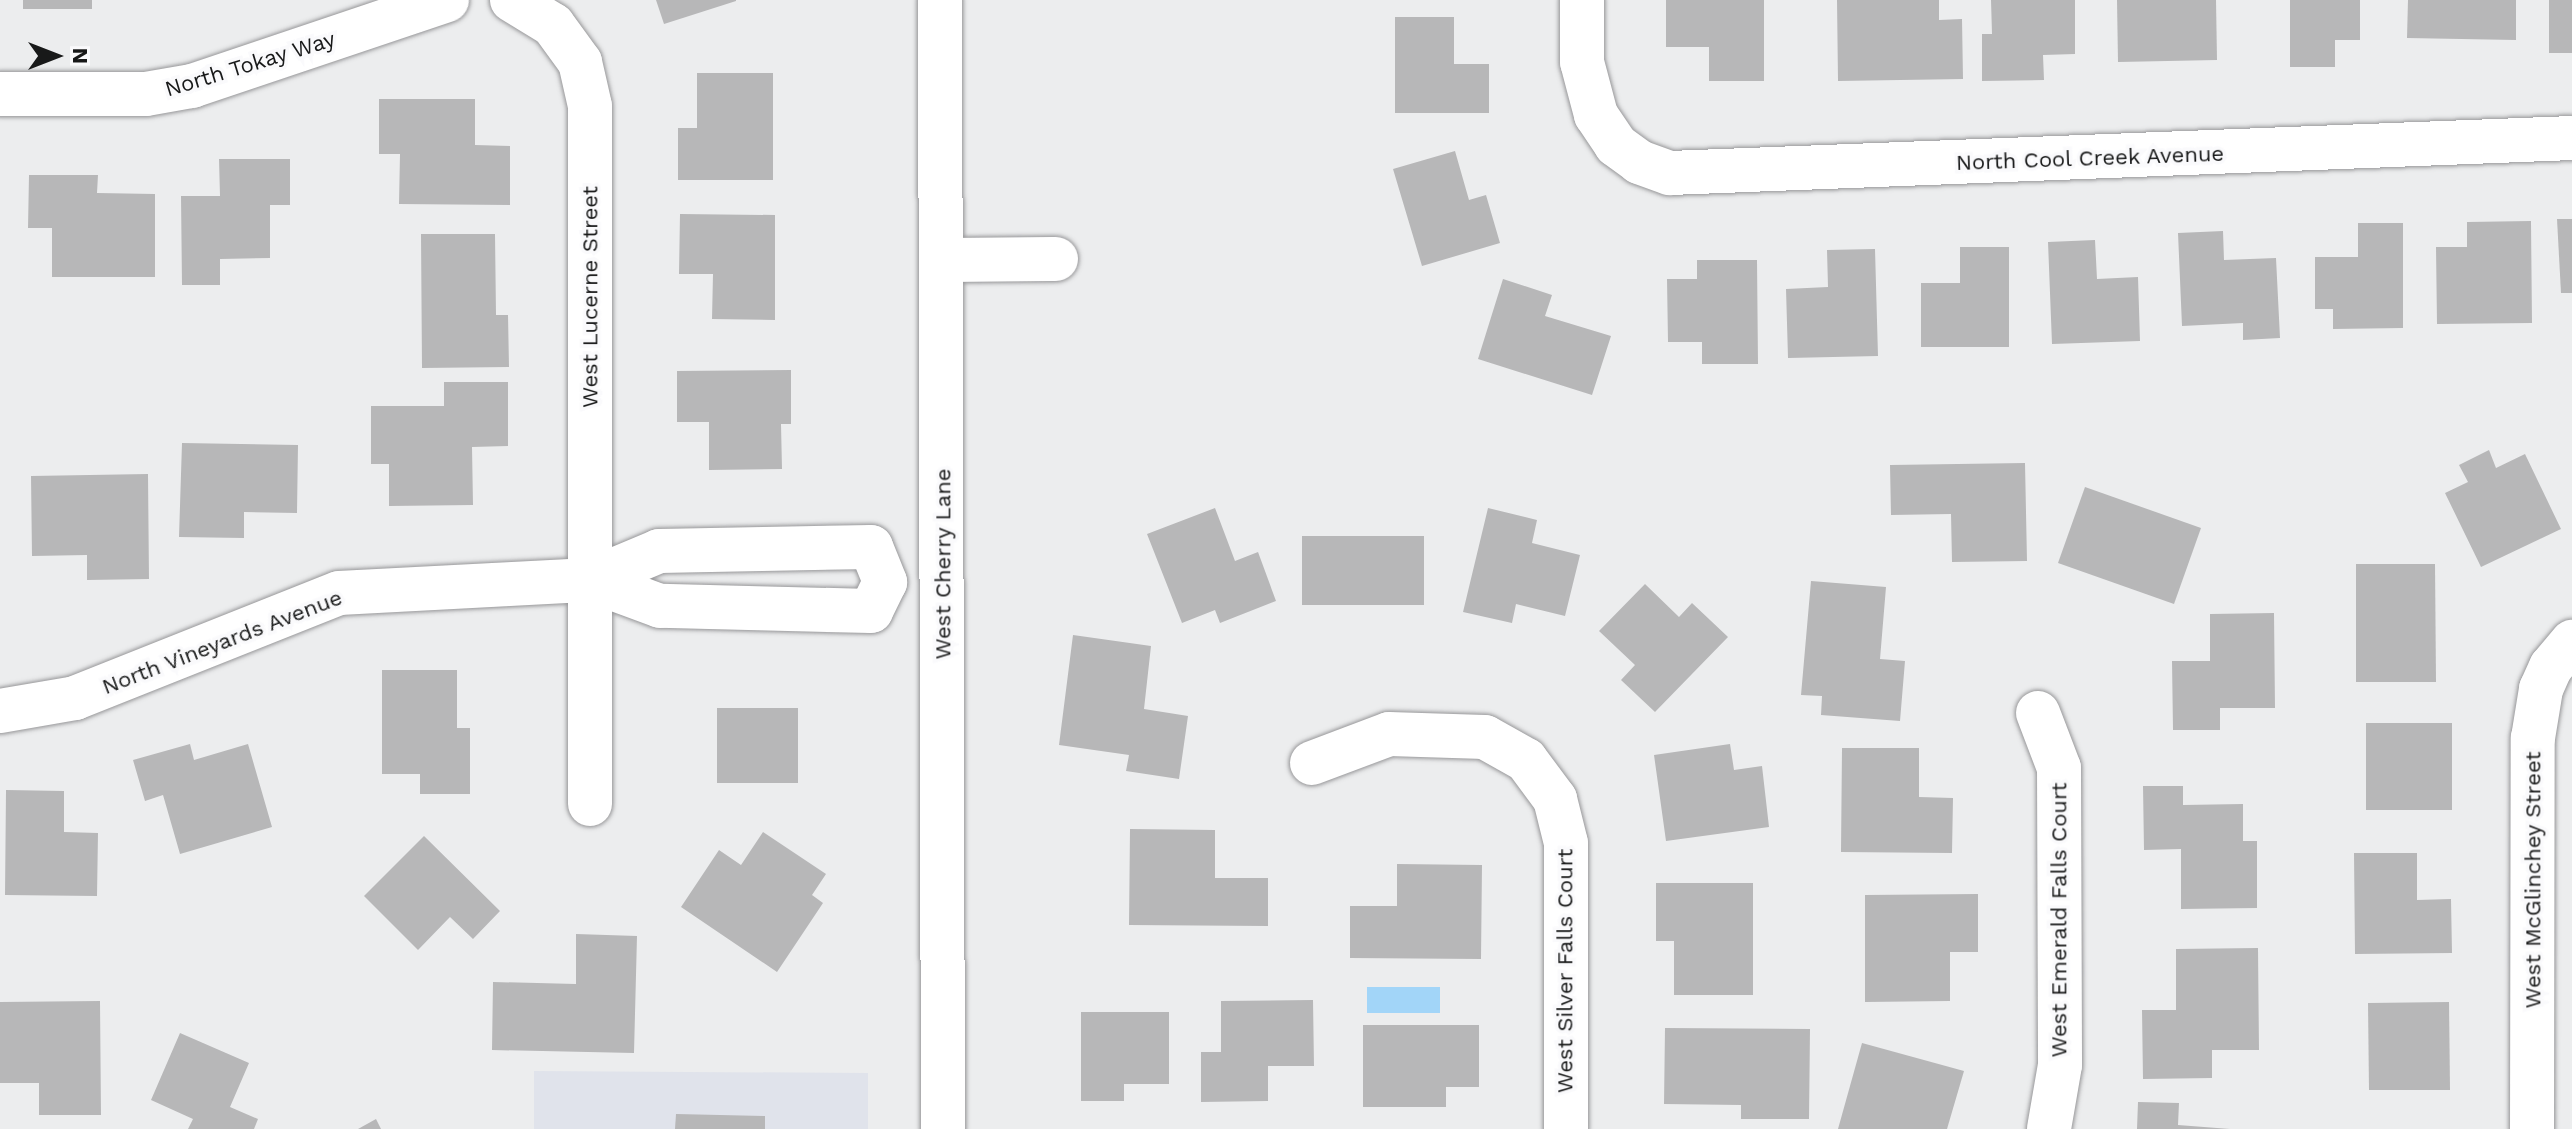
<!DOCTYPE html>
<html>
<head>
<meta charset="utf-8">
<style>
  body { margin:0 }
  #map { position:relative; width:2572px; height:1129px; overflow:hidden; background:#ecedee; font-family:"Work Sans",sans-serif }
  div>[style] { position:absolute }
  .built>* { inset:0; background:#e0e3eb }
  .water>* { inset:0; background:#a2d5f8 }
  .building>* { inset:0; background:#b7b7b8 }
  .roads { filter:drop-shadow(0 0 2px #979799) drop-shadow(0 0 2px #979799) }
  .minor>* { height:44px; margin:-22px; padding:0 22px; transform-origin:22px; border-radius:22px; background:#fff }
  .major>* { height:44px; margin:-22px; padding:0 22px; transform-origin:22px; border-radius:22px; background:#fff }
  span { translate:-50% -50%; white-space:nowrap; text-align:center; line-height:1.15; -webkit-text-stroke:7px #fafafc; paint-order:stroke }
  .street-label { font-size:22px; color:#181919 }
  .north { position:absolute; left:16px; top:16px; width:80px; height:80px; -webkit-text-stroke:6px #fafafc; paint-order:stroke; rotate:90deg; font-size:22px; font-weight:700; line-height:32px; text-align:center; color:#181919 }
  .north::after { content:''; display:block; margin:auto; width:28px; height:36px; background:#181919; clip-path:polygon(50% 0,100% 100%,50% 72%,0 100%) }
</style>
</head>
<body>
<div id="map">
  <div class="built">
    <i style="clip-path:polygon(534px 1071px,868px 1073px,868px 1129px,534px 1129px)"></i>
  </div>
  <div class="water">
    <i style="clip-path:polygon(1367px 987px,1440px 987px,1440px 1013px,1367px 1013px)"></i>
  </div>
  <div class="building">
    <i style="clip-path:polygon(23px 0,92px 0,92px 9px,23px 9px)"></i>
    <i style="clip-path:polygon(656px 0,736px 0,736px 1px,664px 24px)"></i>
    <i style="clip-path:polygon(1666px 0,1764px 0,1764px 81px,1709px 81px,1709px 47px,1666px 47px)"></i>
    <i style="clip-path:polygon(1837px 0,1939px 0,1939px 20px,1962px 19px,1963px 79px,1838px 81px)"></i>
    <i style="clip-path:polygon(1991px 0,2075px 0,2075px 54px,2043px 55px,2044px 80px,1982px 81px,1982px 34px,1992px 34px)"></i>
    <i style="clip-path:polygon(2117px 0,2216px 0,2217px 60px,2118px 62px)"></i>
    <i style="clip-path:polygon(2290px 0,2360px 0,2360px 40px,2335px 40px,2335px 67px,2290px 67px)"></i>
    <i style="clip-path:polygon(2408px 0,2516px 0,2516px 40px,2407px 38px)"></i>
    <i style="clip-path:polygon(2549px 0,2572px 0,2572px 53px,2549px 53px)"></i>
    <i style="clip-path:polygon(1395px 17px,1454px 17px,1454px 64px,1489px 64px,1489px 113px,1395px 113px)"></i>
    <i style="clip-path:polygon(697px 73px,773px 73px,773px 180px,678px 180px,678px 128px,697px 128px)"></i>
    <i style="clip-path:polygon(379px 99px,475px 99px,475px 145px,510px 146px,510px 205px,399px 204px,400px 154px,379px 154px)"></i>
    <i style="clip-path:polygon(1455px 151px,1469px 200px,1486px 195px,1500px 243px,1422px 266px,1393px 169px)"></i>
    <i style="clip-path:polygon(219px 159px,290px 159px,290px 205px,270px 205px,270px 258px,220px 259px,220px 285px,182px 285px,181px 196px,220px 196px)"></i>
    <i style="clip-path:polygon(29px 175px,98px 175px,97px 193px,155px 194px,155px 277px,52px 277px,52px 228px,28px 228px)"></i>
    <i style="clip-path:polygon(680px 214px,775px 215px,775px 320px,712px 319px,713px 274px,679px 274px)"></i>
    <i style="clip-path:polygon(2557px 219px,2572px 219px,2572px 293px,2561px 293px)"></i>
    <i style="clip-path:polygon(2531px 221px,2532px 323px,2437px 324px,2436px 247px,2467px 247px,2467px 222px)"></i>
    <i style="clip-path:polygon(2358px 223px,2403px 223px,2403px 328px,2333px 329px,2333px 309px,2315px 309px,2315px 257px,2358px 257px)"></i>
    <i style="clip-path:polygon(2223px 231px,2224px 260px,2276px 258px,2280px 338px,2243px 340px,2243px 323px,2182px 326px,2178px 233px)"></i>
    <i style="clip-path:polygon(421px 234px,495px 234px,496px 315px,508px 315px,509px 367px,422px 368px)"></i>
    <i style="clip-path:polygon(2095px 240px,2097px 279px,2138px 277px,2140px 341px,2052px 344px,2048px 242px)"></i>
    <i style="clip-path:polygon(1960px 247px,2009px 247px,2009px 347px,1921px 347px,1921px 283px,1960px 283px)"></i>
    <i style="clip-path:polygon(1875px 249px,1878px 356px,1788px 358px,1786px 289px,1828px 287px,1827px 250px)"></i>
    <i style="clip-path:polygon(1697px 260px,1757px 260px,1758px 364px,1702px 364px,1702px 342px,1668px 342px,1667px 279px,1697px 279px)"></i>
    <i style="clip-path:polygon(1503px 279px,1552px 295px,1545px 316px,1611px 336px,1592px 395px,1478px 359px)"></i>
    <i style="clip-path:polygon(791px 370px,791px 424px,781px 424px,782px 469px,709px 470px,709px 422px,677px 422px,677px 371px)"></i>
    <i style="clip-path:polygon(444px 382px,508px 382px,508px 446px,472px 447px,473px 505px,389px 506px,389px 464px,371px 464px,371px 406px,444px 406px)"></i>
    <i style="clip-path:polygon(182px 443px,298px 445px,297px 513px,244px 512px,244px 538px,179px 537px)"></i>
    <i style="clip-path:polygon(2489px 450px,2496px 468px,2525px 454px,2561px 529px,2481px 567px,2445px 493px,2468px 482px,2459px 465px)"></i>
    <i style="clip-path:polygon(2025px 463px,2027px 561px,1952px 562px,1951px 514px,1891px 515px,1890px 465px)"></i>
    <i style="clip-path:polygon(148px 474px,149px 579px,87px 580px,87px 555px,32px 556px,31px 476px)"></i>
    <i style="clip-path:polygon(2085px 487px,2201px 528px,2174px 604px,2058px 563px)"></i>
    <i style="clip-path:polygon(1215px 508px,1235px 561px,1258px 552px,1276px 601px,1220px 623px,1215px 610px,1182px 623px,1147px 534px)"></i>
    <i style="clip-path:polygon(1488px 508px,1537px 520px,1532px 543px,1580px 555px,1565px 616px,1516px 604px,1512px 623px,1463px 612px)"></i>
    <i style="clip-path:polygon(1302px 536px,1424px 536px,1424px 605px,1302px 605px)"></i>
    <i style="clip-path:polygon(2356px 564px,2435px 564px,2436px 682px,2356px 682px)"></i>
    <i style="clip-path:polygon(1811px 581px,1886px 587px,1880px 659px,1905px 661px,1900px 721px,1821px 715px,1822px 696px,1801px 695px)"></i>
    <i style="clip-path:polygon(1645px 584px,1679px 617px,1692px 603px,1728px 637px,1655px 712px,1621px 680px,1635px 665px,1599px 631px)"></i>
    <i style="clip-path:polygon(2274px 613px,2275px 708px,2220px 708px,2220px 730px,2173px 730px,2172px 661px,2210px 661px,2210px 614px)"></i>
    <i style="clip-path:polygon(1073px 635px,1151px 646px,1144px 709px,1188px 716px,1179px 779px,1126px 771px,1129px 755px,1059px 745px)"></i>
    <i style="clip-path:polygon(382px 670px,457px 670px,457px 728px,470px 728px,470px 794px,420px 794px,420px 774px,382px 774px)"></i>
    <i style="clip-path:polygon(717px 708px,798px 708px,798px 783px,717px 783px)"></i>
    <i style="clip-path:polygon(2366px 723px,2452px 723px,2452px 810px,2366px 810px)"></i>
    <i style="clip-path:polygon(190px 744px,194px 760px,248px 744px,272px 827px,180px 854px,163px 795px,145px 801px,133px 760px)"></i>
    <i style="clip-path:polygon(1730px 744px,1734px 770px,1762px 766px,1769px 827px,1666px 841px,1654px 755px)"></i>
    <i style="clip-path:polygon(1842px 748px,1919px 748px,1919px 797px,1953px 798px,1952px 853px,1841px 852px)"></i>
    <i style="clip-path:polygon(2143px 786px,2183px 786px,2183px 805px,2243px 804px,2243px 841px,2257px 841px,2257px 908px,2181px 909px,2181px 849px,2144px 850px)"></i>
    <i style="clip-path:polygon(6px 790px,64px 791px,64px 832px,98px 833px,97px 896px,5px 895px)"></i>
    <i style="clip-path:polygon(1130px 829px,1215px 830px,1215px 878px,1268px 878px,1268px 926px,1129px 925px)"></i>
    <i style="clip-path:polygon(763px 832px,826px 874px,812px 895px,823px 903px,777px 972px,681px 907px,719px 850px,741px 865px)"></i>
    <i style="clip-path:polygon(424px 836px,500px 911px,473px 939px,450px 917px,418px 950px,364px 896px)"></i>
    <i style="clip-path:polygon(2354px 853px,2417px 853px,2417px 900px,2451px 899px,2452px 953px,2355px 954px)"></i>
    <i style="clip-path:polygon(1397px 864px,1482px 865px,1481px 959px,1350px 958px,1350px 906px,1397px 906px)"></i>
    <i style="clip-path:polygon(1656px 883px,1753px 883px,1753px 995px,1674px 995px,1674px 941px,1656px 941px)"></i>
    <i style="clip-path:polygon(1978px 894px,1978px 952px,1950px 952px,1950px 1001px,1865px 1002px,1865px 895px)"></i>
    <i style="clip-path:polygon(576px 934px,637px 936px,634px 1053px,492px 1050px,493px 982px,576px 984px)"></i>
    <i style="clip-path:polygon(2258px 948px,2259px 1050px,2212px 1050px,2212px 1078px,2143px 1079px,2142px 1010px,2176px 1010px,2176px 949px)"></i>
    <i style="clip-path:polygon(1313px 1000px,1314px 1066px,1268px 1066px,1268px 1101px,1201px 1102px,1201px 1052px,1221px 1052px,1221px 1001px)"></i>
    <i style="clip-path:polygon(100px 1001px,101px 1115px,39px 1115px,39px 1083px,0 1083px,0 1002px)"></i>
    <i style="clip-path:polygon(2449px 1002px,2450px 1090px,2369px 1090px,2368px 1003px)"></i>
    <i style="clip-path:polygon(1081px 1012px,1169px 1012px,1169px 1084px,1124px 1084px,1124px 1101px,1081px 1101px)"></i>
    <i style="clip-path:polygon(1363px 1025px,1479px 1025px,1479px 1087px,1446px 1087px,1446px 1107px,1363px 1107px)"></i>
    <i style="clip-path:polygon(1665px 1028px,1810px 1029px,1809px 1119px,1741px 1119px,1741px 1105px,1664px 1104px)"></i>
    <i style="clip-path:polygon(180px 1033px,249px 1063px,230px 1107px,258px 1119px,254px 1129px,188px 1129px,193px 1119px,151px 1100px)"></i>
    <i style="clip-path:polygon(1862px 1043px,1964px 1071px,1947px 1129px,1838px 1129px)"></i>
    <i style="clip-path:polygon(2138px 1102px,2179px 1103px,2178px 1125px,2230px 1129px,2137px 1129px)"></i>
    <i style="clip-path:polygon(676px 1114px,765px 1116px,765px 1129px,675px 1129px)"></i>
    <i style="clip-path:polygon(376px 1119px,381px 1129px,358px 1129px)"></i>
  </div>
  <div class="roads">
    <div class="minor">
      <i style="left:512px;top:0;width:48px;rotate:31.4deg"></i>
      <i style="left:553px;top:25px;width:46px;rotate:53.9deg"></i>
      <i style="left:580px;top:62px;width:45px;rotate:77.2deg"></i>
      <i style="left:590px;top:106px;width:698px;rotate:90deg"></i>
      <i style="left:1582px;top:0;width:62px;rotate:90deg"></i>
      <i style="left:1582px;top:62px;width:55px;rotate:75.2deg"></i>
      <i style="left:1596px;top:115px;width:36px;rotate:56deg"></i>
      <i style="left:1616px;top:145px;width:29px;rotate:36deg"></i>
      <i style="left:1639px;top:162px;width:33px;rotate:20deg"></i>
      <i style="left:1670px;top:173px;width:903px;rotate:-2.22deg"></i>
      <i style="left:0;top:94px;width:146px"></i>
      <i style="left:146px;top:94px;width:47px;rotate:-9.9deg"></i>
      <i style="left:192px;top:86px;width:269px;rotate:-18.6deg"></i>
      <i style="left:943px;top:260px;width:113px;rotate:-0.5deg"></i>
      <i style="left:0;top:711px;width:76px;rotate:-9.8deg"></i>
      <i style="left:75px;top:698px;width:284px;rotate:-21.7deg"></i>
      <i style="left:339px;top:593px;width:251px;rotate:-3deg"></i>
      <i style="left:590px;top:580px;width:75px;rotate:-22.8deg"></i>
      <i style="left:659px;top:551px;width:212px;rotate:-1.1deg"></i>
      <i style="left:871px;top:547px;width:38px;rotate:68deg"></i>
      <i style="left:885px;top:582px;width:32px;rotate:116deg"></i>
      <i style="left:871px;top:611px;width:211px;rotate:-178.6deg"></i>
      <i style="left:660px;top:606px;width:75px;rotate:-159.6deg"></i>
      <i style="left:2038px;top:713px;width:59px;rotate:69.1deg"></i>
      <i style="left:2059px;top:768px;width:297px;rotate:89.8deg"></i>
      <i style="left:2060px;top:1065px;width:65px;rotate:99.8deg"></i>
      <i style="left:1312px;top:763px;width:82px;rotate:-20.6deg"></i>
      <i style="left:1389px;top:734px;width:96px;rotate:1.8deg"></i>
      <i style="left:1485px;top:737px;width:47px;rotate:29.3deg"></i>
      <i style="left:1526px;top:760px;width:49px;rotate:53.4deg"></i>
      <i style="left:1555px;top:799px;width:45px;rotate:76deg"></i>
      <i style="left:1566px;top:843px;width:286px;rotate:90deg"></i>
      <i style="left:2532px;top:1129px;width:391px;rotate:-89.9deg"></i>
      <i style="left:2533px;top:738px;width:50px;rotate:-80.7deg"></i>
      <i style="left:2541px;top:689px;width:24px;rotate:-66deg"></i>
      <i style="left:2551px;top:667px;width:33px;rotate:-50deg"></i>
    </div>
    <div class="major">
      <i style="left:940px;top:0;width:1129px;rotate:89.85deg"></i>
    </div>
  </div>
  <div class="street-label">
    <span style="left:250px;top:64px;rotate:-17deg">North Tokay Way</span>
    <span style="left:2090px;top:158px;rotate:-2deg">North Cool Creek Avenue</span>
    <span style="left:590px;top:297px;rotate:-90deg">West Lucerne Street</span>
    <span style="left:943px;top:564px;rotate:-90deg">West Cherry Lane</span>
    <span style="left:222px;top:642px;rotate:-21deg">North Vineyards Avenue</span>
    <span style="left:2533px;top:880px;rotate:-90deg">West McGlinchey Street</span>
    <span style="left:2059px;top:920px;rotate:-90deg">West Emerald Falls Court</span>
    <span style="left:1565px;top:971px;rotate:-90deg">West Silver Falls Court</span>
  </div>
  <div class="north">N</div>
</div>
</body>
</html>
